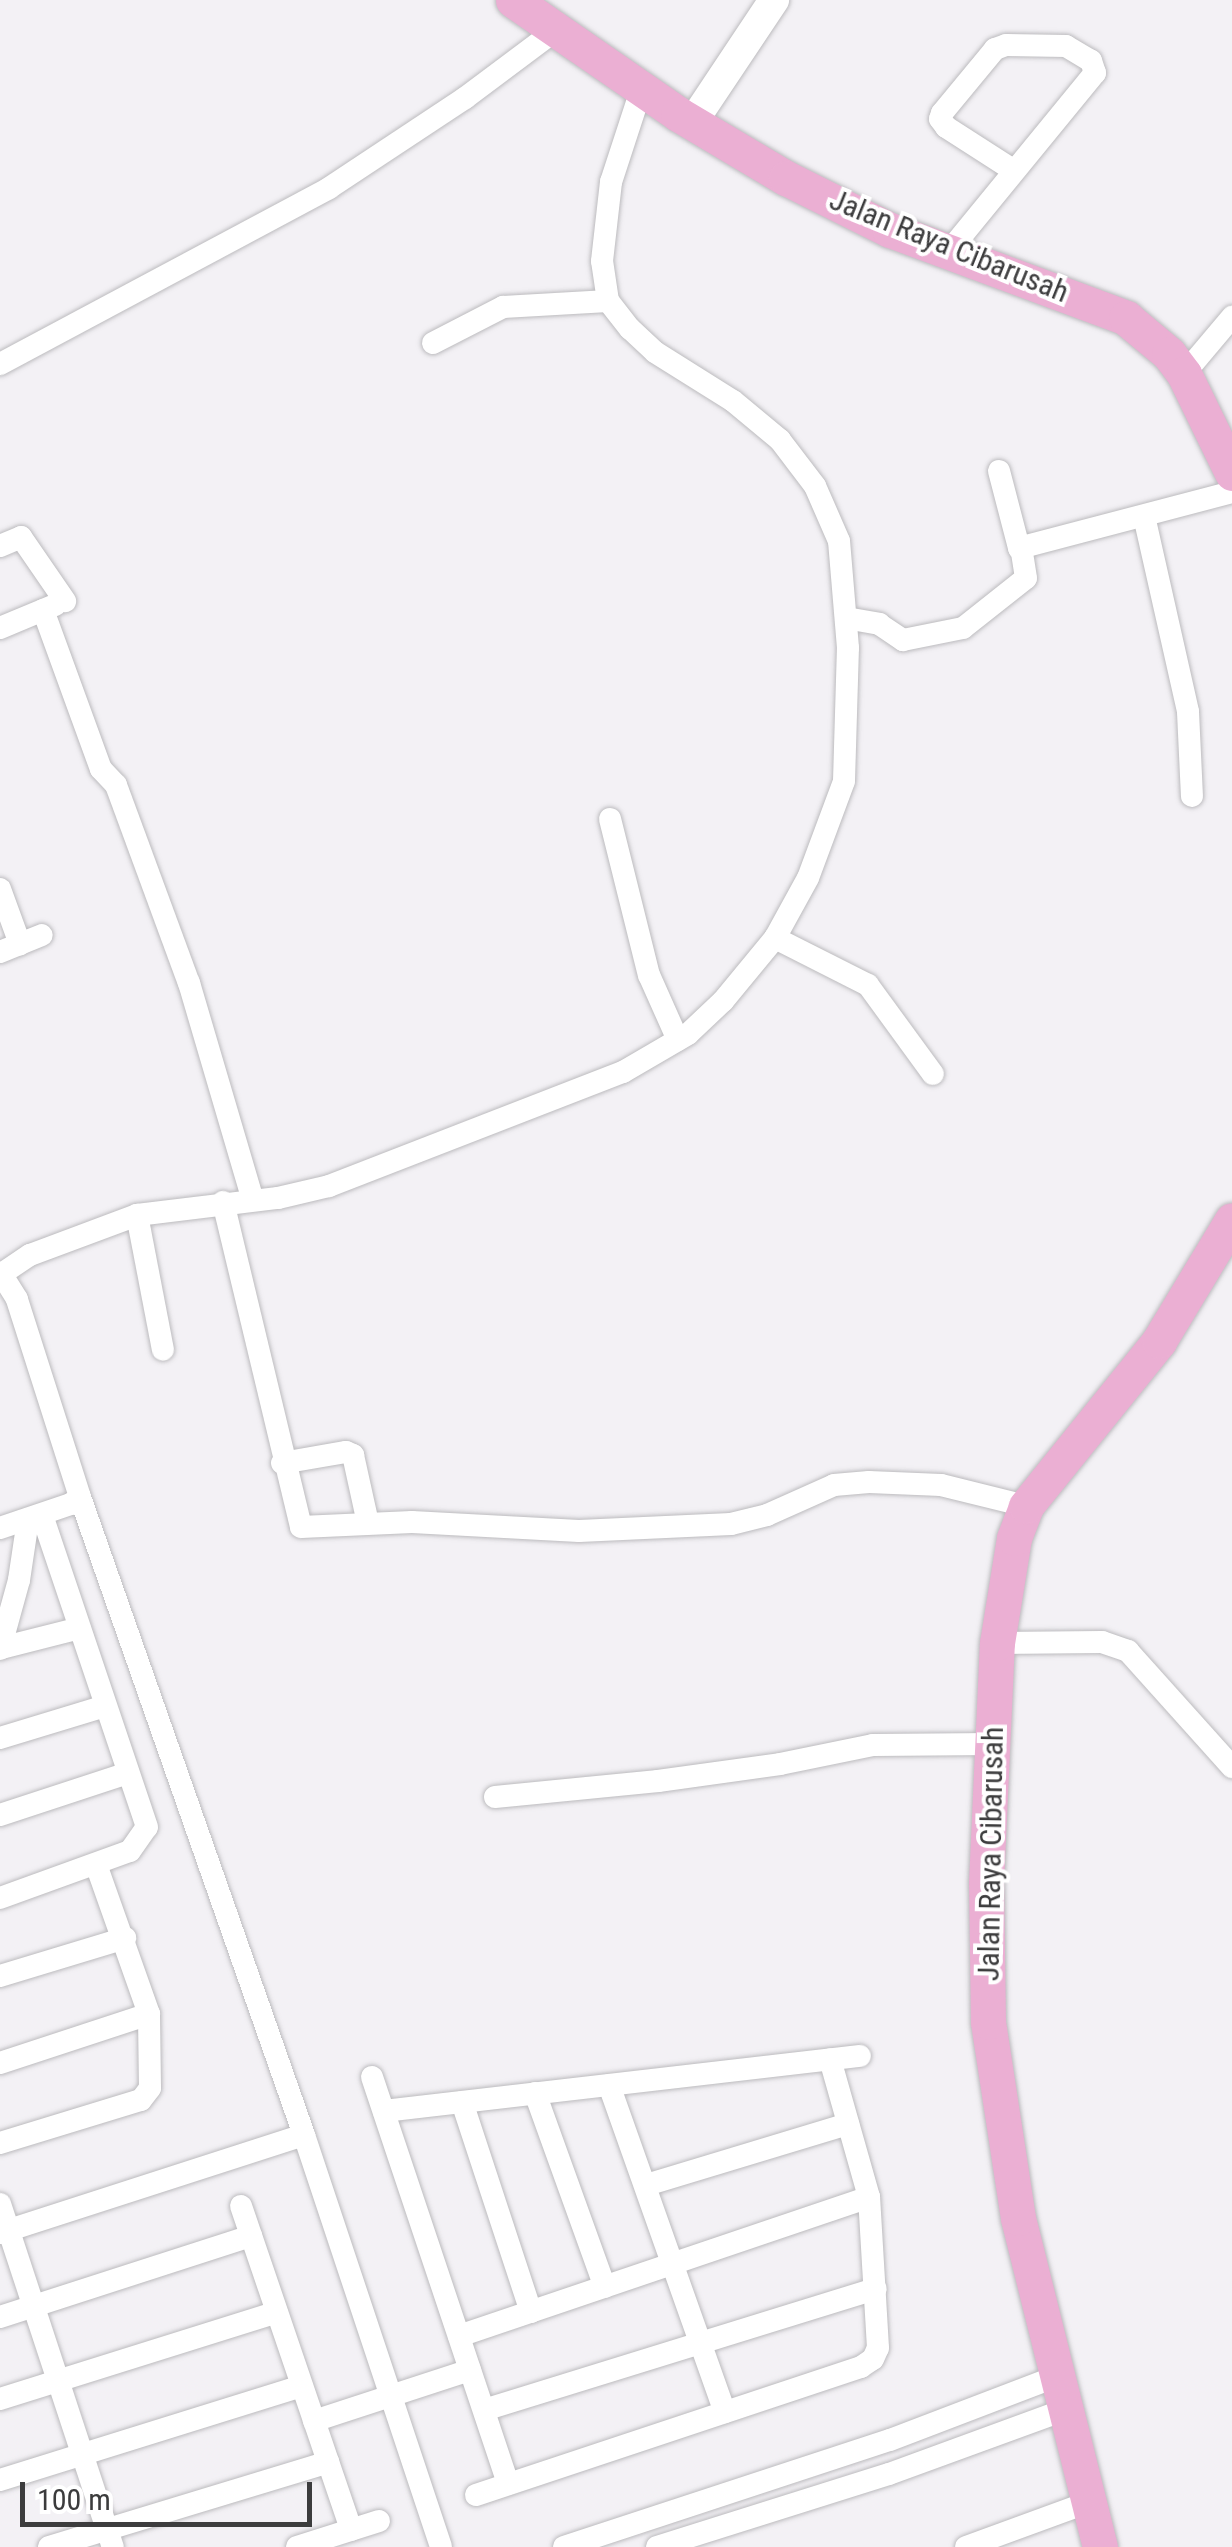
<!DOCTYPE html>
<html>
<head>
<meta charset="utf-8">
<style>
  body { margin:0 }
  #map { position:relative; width:1232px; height:2547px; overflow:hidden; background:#f3f1f5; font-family:"Roboto Condensed",sans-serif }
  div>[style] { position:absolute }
  .roads { filter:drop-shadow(0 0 2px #bcbbbe) drop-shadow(0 0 2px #bcbbbe) }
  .street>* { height:22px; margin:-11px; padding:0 11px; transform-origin:11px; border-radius:11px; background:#fff }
  .secondary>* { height:30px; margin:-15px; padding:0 15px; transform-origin:15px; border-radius:15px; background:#fff }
  .primary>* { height:35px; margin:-17.5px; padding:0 17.5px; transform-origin:17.5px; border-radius:17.5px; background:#ebafd3 }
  span { translate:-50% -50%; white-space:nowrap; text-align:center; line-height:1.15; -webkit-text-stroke:8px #fff; paint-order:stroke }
  .street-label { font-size:30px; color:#3c3c3d }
  .scale { position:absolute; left:20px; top:2482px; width:292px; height:45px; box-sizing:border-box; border:5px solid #3c3c3d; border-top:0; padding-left:12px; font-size:30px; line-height:35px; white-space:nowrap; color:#3c3c3d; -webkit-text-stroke:8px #fff; paint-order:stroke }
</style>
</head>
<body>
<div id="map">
  <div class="roads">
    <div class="street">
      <i style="left:950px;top:250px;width:229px;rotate:-50.7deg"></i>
      <i style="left:1095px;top:73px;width:13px;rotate:-108deg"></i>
      <i style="left:1091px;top:61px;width:29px;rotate:-149deg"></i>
      <i style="left:1066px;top:46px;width:60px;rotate:-179deg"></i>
      <i style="left:1006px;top:45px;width:12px;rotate:160deg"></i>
      <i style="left:995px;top:49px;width:83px;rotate:129.6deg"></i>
      <i style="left:942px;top:113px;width:6px;rotate:108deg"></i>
      <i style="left:940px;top:119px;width:10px;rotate:53deg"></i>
      <i style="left:946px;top:127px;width:80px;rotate:32.7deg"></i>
      <i style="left:433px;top:343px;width:79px;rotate:-27.2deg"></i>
      <i style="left:503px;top:307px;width:105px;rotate:-3.3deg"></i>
      <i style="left:0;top:364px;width:373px;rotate:-28.1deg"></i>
      <i style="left:329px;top:188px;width:163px;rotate:-33.5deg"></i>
      <i style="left:465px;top:98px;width:114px;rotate:-36.8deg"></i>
      <i style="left:1184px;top:374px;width:75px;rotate:-49.9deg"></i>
      <i style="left:999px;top:471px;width:80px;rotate:75.4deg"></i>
      <i style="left:1019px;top:548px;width:220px;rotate:-14.7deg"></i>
      <i style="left:1144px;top:516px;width:201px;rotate:77.3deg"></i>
      <i style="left:1188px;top:712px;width:84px;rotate:87.3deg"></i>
      <i style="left:0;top:546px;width:23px;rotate:-23deg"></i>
      <i style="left:21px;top:537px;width:78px;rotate:55.5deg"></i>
      <i style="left:43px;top:610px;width:169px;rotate:70deg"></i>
      <i style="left:101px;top:769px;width:22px;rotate:47deg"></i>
      <i style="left:116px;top:785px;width:211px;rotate:69.8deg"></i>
      <i style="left:189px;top:983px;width:226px;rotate:73.6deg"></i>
      <i style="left:846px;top:618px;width:34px;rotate:10deg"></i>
      <i style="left:879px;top:624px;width:29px;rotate:34deg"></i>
      <i style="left:903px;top:640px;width:61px;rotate:-11.3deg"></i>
      <i style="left:963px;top:628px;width:80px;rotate:-38.4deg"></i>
      <i style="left:1026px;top:578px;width:30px;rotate:-99deg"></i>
      <i style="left:0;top:628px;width:60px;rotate:-22.7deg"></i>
      <i style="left:610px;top:819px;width:161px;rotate:76deg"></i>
      <i style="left:649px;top:975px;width:71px;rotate:66deg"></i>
      <i style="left:0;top:889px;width:59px;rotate:70deg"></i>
      <i style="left:775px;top:938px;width:104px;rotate:26.8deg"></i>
      <i style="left:868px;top:985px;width:110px;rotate:53.9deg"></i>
      <i style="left:0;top:952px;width:45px;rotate:-22deg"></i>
      <i style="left:223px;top:1202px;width:334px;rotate:76.5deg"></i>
      <i style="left:301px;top:1527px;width:111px;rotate:-2.6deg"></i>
      <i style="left:412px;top:1522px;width:167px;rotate:3.1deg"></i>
      <i style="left:579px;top:1531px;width:152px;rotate:-2.6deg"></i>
      <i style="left:731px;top:1524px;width:37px;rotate:-14deg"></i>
      <i style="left:767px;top:1515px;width:73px;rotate:-24.1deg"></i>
      <i style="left:834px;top:1485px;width:35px;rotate:-5deg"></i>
      <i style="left:869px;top:1482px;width:72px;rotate:2.4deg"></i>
      <i style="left:941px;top:1485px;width:88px;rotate:13.9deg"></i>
      <i style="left:137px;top:1215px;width:137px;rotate:79.1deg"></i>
      <i style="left:0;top:1275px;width:36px;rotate:-34deg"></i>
      <i style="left:30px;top:1255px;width:114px;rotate:-20.5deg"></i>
      <i style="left:137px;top:1215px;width:142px;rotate:-6.9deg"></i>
      <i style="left:278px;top:1198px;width:52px;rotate:-13.2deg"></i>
      <i style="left:329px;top:1186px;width:315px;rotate:-21.2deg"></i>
      <i style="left:623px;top:1072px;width:75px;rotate:-30.3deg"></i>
      <i style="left:688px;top:1034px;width:48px;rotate:-43.3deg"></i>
      <i style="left:723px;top:1001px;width:82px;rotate:-50.5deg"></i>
      <i style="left:775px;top:938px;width:68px;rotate:-61.2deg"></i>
      <i style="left:808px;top:878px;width:103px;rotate:-69.6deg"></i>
      <i style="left:844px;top:781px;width:133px;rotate:-88.3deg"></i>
      <i style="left:848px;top:648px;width:107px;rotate:-94.8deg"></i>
      <i style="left:839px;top:541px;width:60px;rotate:-113.6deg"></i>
      <i style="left:815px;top:486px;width:58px;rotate:-127.3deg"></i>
      <i style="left:780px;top:440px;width:61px;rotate:-140.3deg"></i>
      <i style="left:733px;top:401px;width:92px;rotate:-147.9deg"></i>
      <i style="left:655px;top:352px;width:34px;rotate:-137deg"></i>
      <i style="left:630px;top:329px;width:36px;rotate:-128deg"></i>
      <i style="left:608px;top:301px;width:40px;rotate:-98.5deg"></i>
      <i style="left:602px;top:261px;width:80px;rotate:-83.5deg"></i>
      <i style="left:611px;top:182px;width:100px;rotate:-71.9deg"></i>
      <i style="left:282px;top:1463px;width:65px;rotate:-9.8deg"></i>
      <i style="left:346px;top:1452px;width:8px;rotate:23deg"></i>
      <i style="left:353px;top:1455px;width:70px;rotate:77.6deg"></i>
      <i style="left:80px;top:1497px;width:676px;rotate:70.65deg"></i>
      <i style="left:304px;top:2135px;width:434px;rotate:71.6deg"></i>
      <i style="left:0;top:1528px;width:75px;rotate:-18.7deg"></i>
      <i style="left:71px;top:1504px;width:11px;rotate:-38deg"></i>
      <i style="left:80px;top:1497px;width:208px;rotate:-107.7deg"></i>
      <i style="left:17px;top:1299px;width:31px;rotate:-122deg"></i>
      <i style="left:997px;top:1643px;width:105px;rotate:-0.5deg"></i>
      <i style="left:1102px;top:1642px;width:28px;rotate:19deg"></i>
      <i style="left:1128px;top:1651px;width:156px;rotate:48.1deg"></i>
      <i style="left:1px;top:1648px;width:81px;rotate:-14.2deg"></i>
      <i style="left:0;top:1649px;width:72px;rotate:-74.6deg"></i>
      <i style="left:19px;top:1580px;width:61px;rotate:-81.5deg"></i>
      <i style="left:0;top:1738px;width:110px;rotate:-16.9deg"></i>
      <i style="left:495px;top:1797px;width:164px;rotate:-5.6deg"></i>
      <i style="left:658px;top:1781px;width:123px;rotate:-7.9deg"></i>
      <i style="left:780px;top:1764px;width:95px;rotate:-11.5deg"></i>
      <i style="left:873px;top:1745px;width:120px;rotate:-0.5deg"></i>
      <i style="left:0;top:1815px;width:135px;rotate:-18.2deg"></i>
      <i style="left:0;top:1898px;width:138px;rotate:-19.9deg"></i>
      <i style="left:130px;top:1851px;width:29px;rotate:-55deg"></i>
      <i style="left:147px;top:1827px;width:329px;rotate:-108.6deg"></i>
      <i style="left:0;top:1976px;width:131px;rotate:-16.9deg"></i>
      <i style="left:0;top:2063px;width:157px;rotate:-18.2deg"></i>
      <i style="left:372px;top:2077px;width:429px;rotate:71.5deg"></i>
      <i style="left:609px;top:2085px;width:347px;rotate:70.5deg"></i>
      <i style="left:535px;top:2093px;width:206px;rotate:70.2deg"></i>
      <i style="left:462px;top:2102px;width:221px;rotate:71.8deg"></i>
      <i style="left:384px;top:2111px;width:479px;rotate:-6.6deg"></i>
      <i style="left:0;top:2143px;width:147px;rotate:-17deg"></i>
      <i style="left:141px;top:2100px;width:15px;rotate:-53deg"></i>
      <i style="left:150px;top:2088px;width:74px;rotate:-90.8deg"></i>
      <i style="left:149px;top:2014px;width:159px;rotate:-109.5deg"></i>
      <i style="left:646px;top:2185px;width:211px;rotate:-16.8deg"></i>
      <i style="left:0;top:2204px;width:361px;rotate:71.8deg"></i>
      <i style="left:241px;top:2206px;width:342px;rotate:71.2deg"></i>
      <i style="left:0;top:2233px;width:319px;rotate:-17.9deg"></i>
      <i style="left:0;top:2317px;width:264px;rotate:-17.9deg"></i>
      <i style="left:459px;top:2336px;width:433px;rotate:-18.7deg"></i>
      <i style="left:0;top:2399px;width:290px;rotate:-17.4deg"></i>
      <i style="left:484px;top:2410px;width:410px;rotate:-17.2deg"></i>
      <i style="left:314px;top:2421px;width:164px;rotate:-18.1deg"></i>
      <i style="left:0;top:2480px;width:316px;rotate:-17.3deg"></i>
      <i style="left:476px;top:2495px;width:406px;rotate:-18.4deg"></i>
      <i style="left:861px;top:2367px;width:14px;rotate:-34deg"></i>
      <i style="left:873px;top:2359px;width:12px;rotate:-66deg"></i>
      <i style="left:878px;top:2348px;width:151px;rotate:-93.4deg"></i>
      <i style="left:869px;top:2197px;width:143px;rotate:-105.8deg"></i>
      <i style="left:49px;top:2547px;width:292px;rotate:-16.9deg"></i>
      <i style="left:297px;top:2547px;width:86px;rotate:-17.6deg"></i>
      <i style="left:564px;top:2547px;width:343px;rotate:-18.2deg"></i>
      <i style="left:890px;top:2440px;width:180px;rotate:-20.9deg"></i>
      <i style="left:657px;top:2547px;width:243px;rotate:-17.5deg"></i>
      <i style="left:889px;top:2474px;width:189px;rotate:-20.1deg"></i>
      <i style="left:966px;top:2547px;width:131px;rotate:-20.1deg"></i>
    </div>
    <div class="secondary">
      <i style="left:692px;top:123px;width:148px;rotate:-56.3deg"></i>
    </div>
    <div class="primary">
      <i style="left:513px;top:0;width:201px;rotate:34.6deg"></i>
      <i style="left:678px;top:114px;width:126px;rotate:30.7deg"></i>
      <i style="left:786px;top:178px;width:116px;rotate:26.6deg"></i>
      <i style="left:890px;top:230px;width:252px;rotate:20.4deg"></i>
      <i style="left:1126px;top:318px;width:56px;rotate:39.9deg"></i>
      <i style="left:1169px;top:354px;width:25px;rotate:53deg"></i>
      <i style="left:1184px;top:374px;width:110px;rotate:64.1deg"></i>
      <i style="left:1100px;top:2547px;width:339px;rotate:-104deg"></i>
      <i style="left:1018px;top:2218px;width:198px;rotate:-98.7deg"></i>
      <i style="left:988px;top:2022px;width:139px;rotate:-90.8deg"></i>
      <i style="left:986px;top:1883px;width:240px;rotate:-87.4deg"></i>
      <i style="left:997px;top:1643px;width:106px;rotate:-80.8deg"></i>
      <i style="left:1014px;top:1538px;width:34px;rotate:-69deg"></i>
      <i style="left:1026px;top:1506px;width:212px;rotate:-51.1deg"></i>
      <i style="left:1159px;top:1341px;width:141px;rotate:-58.9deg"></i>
    </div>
  </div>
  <div class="street-label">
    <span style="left:949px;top:246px;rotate:22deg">Jalan Raya Cibarusah</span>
    <span style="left:991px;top:1854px;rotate:-89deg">Jalan Raya Cibarusah</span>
  </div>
  <div class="scale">100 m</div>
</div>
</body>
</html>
